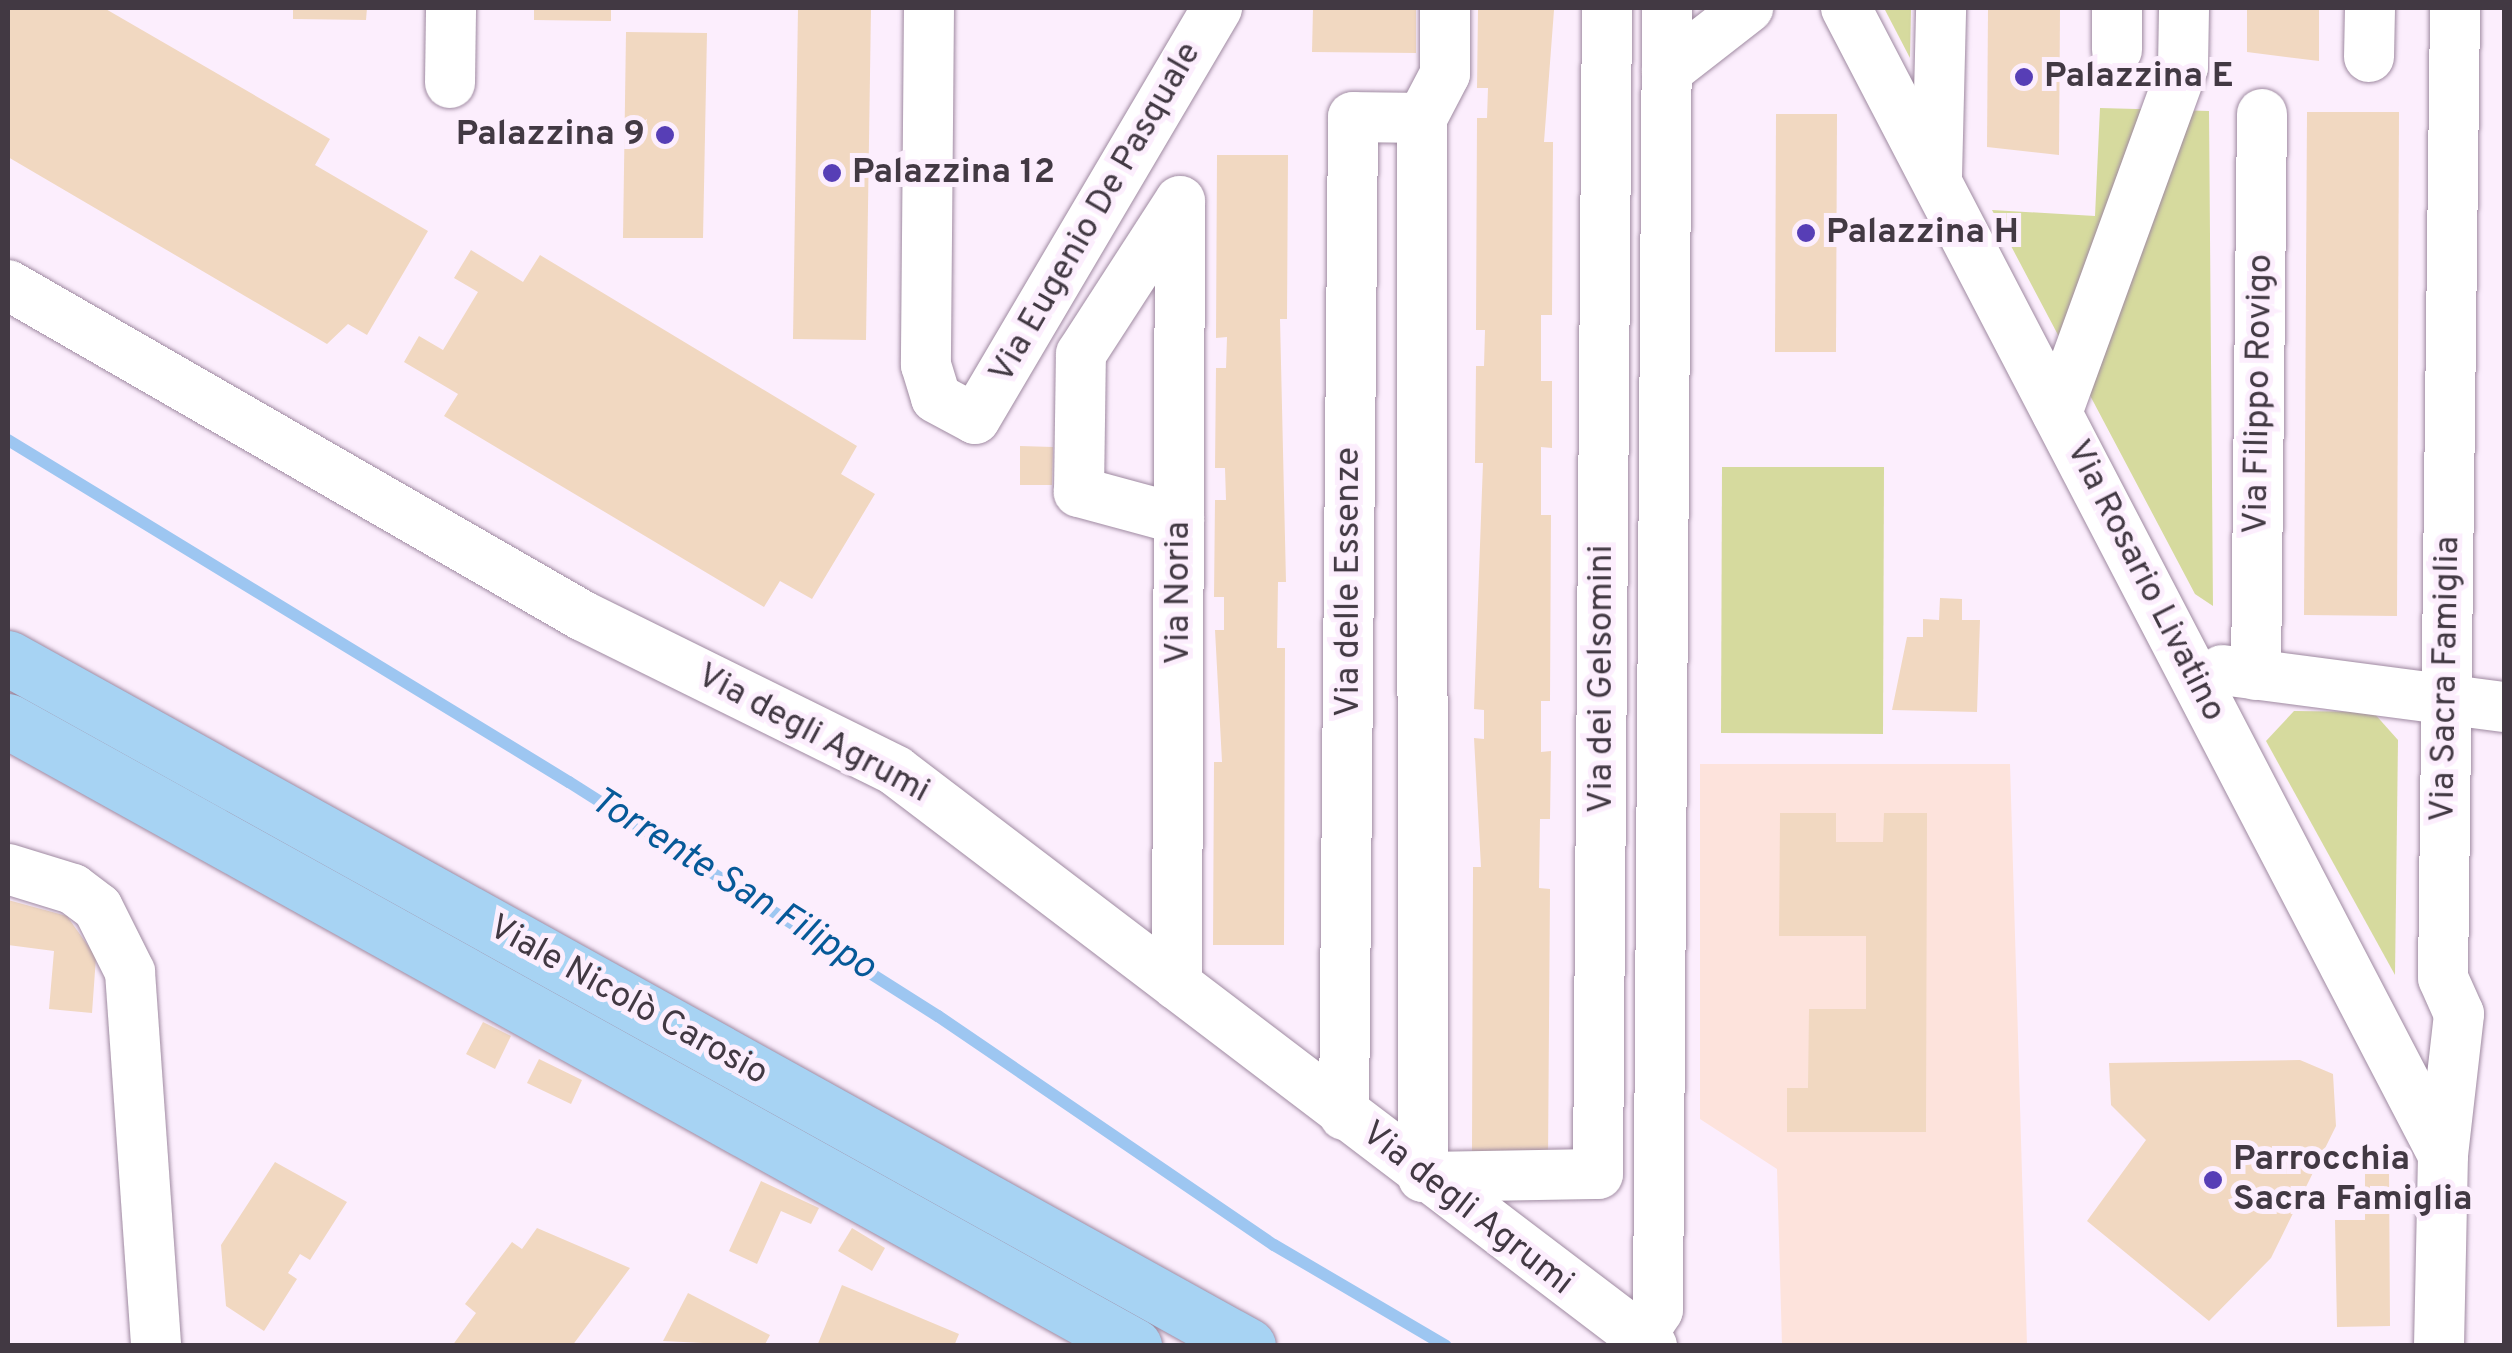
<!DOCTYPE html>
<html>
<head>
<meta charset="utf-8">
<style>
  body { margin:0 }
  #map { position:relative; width:2512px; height:1353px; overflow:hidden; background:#fceefd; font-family:Overpass,sans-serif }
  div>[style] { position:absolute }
  .education>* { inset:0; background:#fde3dc }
  .green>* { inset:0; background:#d6da9e }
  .stream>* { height:12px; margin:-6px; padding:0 6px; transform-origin:6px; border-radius:6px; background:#9dc6f1 }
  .building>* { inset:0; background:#f1d8c1 }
  .roads { filter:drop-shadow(0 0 2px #9f8aa1) drop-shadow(0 0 2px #9f8aa1) }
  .minor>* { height:50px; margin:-25px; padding:0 25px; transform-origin:25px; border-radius:25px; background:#fff }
  .major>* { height:55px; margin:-27.5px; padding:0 27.5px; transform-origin:27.5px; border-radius:27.5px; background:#a7d3f3 }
  .dots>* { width:28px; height:28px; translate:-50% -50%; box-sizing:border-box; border:5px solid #fceefd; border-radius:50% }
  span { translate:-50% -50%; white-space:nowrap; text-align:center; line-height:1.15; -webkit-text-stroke:10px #fceefd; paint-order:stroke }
  .poi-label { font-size:35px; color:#423943; font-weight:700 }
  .left { translate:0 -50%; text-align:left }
  .right { translate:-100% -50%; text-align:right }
  .street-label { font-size:35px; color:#423943 }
  .water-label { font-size:38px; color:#065998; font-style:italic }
  .frame { position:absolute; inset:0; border:10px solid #423943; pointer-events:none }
</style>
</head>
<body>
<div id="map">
  <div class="education">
    <i style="clip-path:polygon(1700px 764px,2010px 764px,2027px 1345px,1782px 1345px,1777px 1169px,1700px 1119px)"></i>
  </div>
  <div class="green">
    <i style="clip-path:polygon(1884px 8px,1911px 8px,1910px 58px)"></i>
    <i style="clip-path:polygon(2100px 108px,2209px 111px,2213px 606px,2195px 594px,1992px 210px,2095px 216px)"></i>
    <i style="clip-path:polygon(1722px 467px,1884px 467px,1883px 734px,1721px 733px)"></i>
    <i style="clip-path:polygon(2294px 711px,2373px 712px,2398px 740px,2395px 975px,2266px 741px)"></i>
  </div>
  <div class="stream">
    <i style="left:8px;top:440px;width:657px;rotate:31.37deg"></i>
    <i style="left:569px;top:782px;width:437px;rotate:32.4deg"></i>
    <i style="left:938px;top:1016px;width:407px;rotate:34.3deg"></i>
    <i style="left:1274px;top:1245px;width:199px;rotate:30.4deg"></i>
  </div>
  <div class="building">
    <i style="clip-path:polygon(8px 8px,104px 8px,330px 139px,315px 165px,428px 231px,367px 335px,348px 324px,327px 344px,8px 157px)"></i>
    <i style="clip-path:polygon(293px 8px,367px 8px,366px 20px,293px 19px)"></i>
    <i style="clip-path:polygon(534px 8px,611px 8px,611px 21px,534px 20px)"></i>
    <i style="clip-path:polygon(798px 8px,871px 8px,866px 340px,793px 339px)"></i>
    <i style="clip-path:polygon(1313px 8px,1416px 8px,1416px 53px,1312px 52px)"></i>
    <i style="clip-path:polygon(1478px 8px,1554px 10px,1544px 142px,1553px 142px,1552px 315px,1541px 315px,1541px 381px,1552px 381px,1552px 448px,1541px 447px,1541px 515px,1551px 515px,1550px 701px,1541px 701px,1541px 752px,1551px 751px,1550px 819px,1540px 819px,1539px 888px,1550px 889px,1548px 1160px,1472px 1151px,1473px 867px,1481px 867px,1474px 738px,1484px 739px,1484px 710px,1474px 709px,1483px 463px,1475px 463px,1476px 366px,1484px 366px,1485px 330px,1476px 330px,1477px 118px,1487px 118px,1488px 88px,1477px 88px)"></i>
    <i style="clip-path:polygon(1988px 8px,2060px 8px,2059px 155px,1987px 147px)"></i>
    <i style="clip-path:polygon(2247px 8px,2319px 8px,2319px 61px,2247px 52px)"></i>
    <i style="clip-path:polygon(626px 32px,707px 33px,703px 238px,623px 238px)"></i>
    <i style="clip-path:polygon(2307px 112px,2399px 112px,2397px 616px,2304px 615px)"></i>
    <i style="clip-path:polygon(1776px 114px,1837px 114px,1836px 352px,1775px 352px)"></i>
    <i style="clip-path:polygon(1217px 155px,1288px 155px,1287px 319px,1280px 319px,1286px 582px,1278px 582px,1277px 648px,1285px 648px,1284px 945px,1213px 945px,1214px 762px,1222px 762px,1215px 630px,1224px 630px,1224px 597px,1214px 597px,1215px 500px,1226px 500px,1225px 468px,1215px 468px,1216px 368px,1226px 368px,1227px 337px,1216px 338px)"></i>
    <i style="clip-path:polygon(471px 250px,523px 282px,540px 255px,857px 446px,841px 474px,875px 494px,812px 599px,780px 581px,764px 607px,444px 416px,458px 394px,404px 362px,419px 336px,443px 350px,478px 292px,454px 278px)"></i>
    <i style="clip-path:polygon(1020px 446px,1053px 447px,1052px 485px,1020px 485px)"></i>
    <i style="clip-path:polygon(1940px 598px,1962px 599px,1962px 620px,1980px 620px,1977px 712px,1892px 710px,1907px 637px,1923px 637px,1923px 619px,1939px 620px)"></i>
    <i style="clip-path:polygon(1780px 813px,1836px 813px,1836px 842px,1883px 842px,1884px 813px,1927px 813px,1926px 1132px,1787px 1132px,1787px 1088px,1808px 1088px,1809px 1009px,1866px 1009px,1866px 936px,1779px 936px)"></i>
    <i style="clip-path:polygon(8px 900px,67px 916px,96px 957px,92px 1013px,49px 1009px,54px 951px,8px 945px)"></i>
    <i style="clip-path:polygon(483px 1022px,511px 1036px,495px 1069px,466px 1054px)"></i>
    <i style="clip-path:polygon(539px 1059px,582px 1080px,571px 1104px,527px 1083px)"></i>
    <i style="clip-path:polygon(2300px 1060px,2333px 1074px,2336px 1126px,2271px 1258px,2209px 1321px,2087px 1221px,2146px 1140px,2111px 1105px,2109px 1063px)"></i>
    <i style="clip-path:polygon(275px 1162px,347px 1202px,310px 1260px,300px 1254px,288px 1273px,297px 1279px,264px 1331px,226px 1306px,221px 1245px)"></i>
    <i style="clip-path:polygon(2365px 1168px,2389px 1168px,2390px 1326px,2337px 1327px,2335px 1220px,2365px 1220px)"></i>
    <i style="clip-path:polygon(761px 1181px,819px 1208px,811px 1224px,781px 1211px,757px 1264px,729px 1251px)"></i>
    <i style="clip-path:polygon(537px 1228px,630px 1268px,572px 1346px,452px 1346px,476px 1313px,465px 1304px,512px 1242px,522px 1249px)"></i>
    <i style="clip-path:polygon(852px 1228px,885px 1248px,872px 1271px,838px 1251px)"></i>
    <i style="clip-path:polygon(842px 1285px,959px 1334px,954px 1346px,817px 1346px)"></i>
    <i style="clip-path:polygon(688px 1293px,770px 1335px,764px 1346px,663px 1341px)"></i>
  </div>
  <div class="roads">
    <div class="minor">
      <i style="left:929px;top:8px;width:357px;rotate:90.5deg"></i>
      <i style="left:926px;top:365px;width:34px;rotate:73deg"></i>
      <i style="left:936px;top:398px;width:44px;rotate:28.3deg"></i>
      <i style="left:975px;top:419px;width:477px;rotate:-59.5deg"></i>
      <i style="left:1445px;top:8px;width:66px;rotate:90deg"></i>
      <i style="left:1445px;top:74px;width:50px;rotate:117.6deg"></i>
      <i style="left:1422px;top:118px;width:1059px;rotate:89.95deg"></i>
      <i style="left:1423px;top:1177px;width:175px;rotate:-1deg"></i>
      <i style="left:1598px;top:1174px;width:1166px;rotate:-89.56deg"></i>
      <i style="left:1846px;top:8px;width:1293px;rotate:62.5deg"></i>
      <i style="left:2117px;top:50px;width:42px;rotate:-90deg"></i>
      <i style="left:2369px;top:57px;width:49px;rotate:-88.8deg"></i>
      <i style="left:1667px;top:71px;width:103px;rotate:-37.9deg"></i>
      <i style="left:450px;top:83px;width:75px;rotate:-89.2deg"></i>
      <i style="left:1937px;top:177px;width:169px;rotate:-88.6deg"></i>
      <i style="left:8px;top:285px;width:663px;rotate:29.93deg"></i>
      <i style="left:583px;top:616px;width:349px;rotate:26.3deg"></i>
      <i style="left:896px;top:771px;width:950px;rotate:37.26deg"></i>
      <i style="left:2057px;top:413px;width:368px;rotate:-70deg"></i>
      <i style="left:2183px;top:67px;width:59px;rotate:-89deg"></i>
      <i style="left:1179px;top:519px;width:104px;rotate:-164.9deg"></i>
      <i style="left:1079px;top:492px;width:138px;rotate:-89.2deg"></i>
      <i style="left:1081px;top:354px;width:182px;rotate:-57.1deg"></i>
      <i style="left:2222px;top:670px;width:284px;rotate:7.5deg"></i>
      <i style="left:2256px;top:675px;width:561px;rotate:-89.39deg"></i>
      <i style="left:8px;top:869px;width:68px;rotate:17.1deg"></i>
      <i style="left:73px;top:889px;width:31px;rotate:37deg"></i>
      <i style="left:98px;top:908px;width:72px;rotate:63.4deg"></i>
      <i style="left:130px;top:972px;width:375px;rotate:86deg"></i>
      <i style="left:1177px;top:985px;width:784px;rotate:-89.78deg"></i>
      <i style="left:1344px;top:1115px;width:998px;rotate:-89.48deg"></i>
      <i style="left:1353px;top:117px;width:69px;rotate:0.8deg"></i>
      <i style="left:1643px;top:1333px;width:27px;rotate:-57deg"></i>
      <i style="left:1658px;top:1310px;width:1302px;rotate:-89.6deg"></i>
      <i style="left:2439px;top:1346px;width:191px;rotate:-88.8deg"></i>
      <i style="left:2443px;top:1155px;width:142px;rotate:-83.5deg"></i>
      <i style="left:2459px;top:1014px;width:39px;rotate:-114deg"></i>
      <i style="left:2443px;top:978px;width:970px;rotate:-89.29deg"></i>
    </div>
    <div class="major">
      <i style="left:8px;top:658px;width:1418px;rotate:29.02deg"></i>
      <i style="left:8px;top:721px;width:1288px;rotate:29.03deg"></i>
    </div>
  </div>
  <div class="dots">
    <i style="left:2024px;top:77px;background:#573eb6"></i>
    <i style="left:665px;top:135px;background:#573eb6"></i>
    <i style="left:832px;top:173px;background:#573eb6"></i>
    <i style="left:1806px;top:233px;background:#573eb6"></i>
    <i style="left:2213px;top:1180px;background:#573eb6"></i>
  </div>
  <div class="poi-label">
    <span class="left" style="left:2044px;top:77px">Palazzina E</span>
    <span class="right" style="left:645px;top:135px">Palazzina 9</span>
    <span class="left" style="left:852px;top:173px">Palazzina 12</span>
    <span class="left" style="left:1826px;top:233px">Palazzina H</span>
    <span class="left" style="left:2233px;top:1180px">Parrocchia<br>Sacra Famiglia</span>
  </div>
  <div class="street-label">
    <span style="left:1096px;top:213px;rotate:-60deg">Via Eugenio De Pasquale</span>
    <span style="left:2259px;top:394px;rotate:-89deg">Via Filippo Rovigo</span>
    <span style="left:2145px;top:581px;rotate:63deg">Via Rosario Livatino</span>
    <span style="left:1349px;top:582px;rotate:-90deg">Via delle Essenze</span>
    <span style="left:1179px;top:593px;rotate:-90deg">Via Noria</span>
    <span style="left:1602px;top:679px;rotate:-90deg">Via dei Gelsomini</span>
    <span style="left:2446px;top:679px;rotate:-89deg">Via Sacra Famiglia</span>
    <span style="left:813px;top:734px;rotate:28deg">Via degli Agrumi</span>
    <span style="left:628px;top:1001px;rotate:29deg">Viale Nicolò Carosio</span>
    <span style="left:1467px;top:1209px;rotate:38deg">Via degli Agrumi</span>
  </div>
  <div class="water-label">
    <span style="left:732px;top:885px;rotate:32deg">Torrente San Filippo</span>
  </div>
  <div class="frame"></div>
</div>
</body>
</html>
